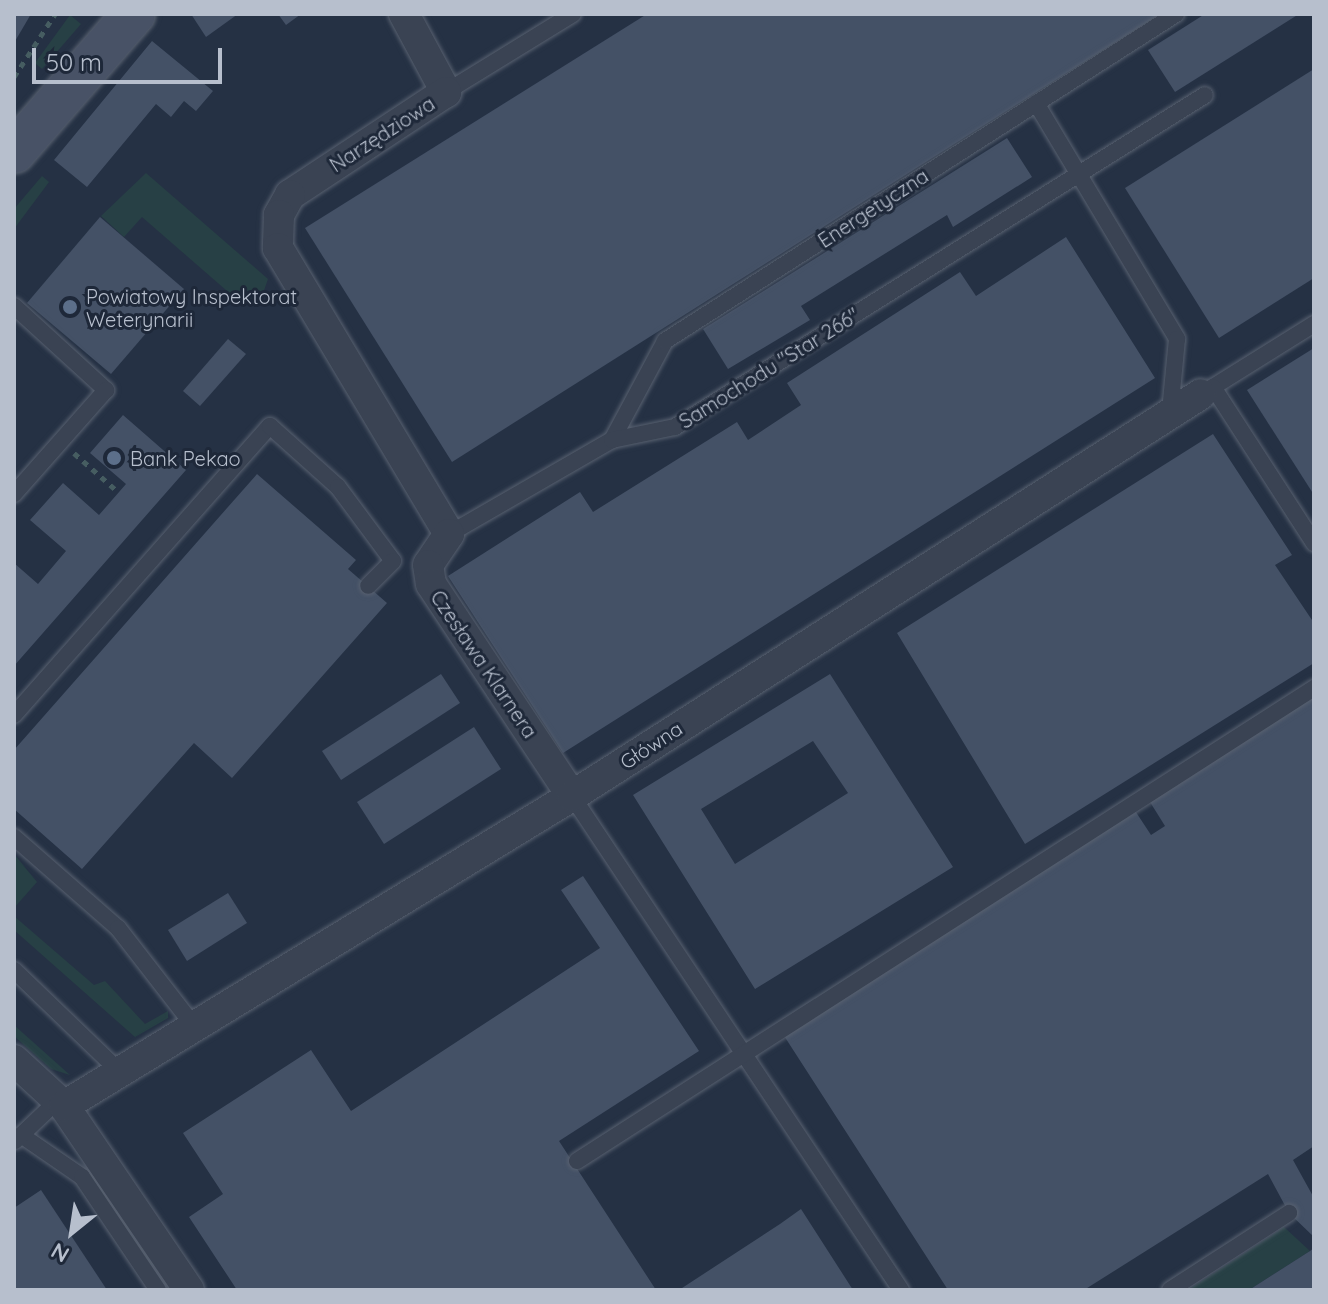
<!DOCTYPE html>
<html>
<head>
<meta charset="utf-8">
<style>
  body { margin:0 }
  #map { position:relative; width:1328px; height:1304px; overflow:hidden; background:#253144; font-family:Quicksand,sans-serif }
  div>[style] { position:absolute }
  .green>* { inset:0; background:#274045 }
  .building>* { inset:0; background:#445166 }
  .path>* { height:5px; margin-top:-2.5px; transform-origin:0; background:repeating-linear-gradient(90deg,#465d61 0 6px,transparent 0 12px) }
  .roads { filter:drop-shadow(0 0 2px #586170) drop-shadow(0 0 2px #586170) }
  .lane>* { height:16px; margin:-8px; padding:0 8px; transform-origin:8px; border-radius:8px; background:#3a4353 }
  .street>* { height:30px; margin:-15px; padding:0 15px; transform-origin:15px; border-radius:15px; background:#3a4353 }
  .secondary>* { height:42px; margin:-21px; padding:0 21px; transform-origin:21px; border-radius:21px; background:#485266 }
  .dots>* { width:22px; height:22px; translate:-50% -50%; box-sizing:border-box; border:4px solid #1e2839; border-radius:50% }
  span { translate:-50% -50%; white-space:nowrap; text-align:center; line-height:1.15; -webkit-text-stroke:6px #1e2839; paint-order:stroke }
  .street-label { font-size:20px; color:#b7bfcd }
  .poi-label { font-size:20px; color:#b7bfcd }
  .left { translate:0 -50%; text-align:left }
  .frame { position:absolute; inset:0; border:16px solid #b7bfcd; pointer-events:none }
  .north { position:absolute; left:32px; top:1192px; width:80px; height:80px; -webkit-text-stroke:6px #1e2839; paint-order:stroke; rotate:210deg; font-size:22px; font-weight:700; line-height:32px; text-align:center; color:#b7bfcd }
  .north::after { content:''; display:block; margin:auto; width:28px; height:36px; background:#b7bfcd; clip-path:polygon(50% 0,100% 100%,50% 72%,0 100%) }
  .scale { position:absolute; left:32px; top:48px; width:190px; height:36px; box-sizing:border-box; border:4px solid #b7bfcd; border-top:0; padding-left:10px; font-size:24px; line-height:28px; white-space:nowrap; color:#b7bfcd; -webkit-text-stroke:6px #1e2839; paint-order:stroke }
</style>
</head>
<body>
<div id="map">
  <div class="green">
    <i style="clip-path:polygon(70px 15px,81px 24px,42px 69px,35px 63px)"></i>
    <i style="clip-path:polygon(146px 173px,268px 279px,261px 299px,242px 304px,142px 217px,124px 237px,101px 216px)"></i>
    <i style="clip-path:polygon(42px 176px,49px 182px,14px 229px,14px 209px)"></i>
    <i style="clip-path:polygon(14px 854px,37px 882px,14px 908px)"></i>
    <i style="clip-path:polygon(14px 916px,94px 985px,105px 981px,145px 1024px,168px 1011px,168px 1018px,135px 1037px,14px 930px)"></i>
    <i style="clip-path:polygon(14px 1025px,70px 1075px,51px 1069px,14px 1036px)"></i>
    <i style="clip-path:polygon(1284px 1227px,1310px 1251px,1249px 1290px,1188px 1290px)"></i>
  </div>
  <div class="building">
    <i style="clip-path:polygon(14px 14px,31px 14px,14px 43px)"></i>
    <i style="clip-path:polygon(191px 14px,238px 14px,206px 37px)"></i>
    <i style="clip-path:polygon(278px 14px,301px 14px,286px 25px)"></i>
    <i style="clip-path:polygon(647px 14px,1160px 14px,452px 462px,305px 228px)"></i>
    <i style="clip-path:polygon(1205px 14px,1299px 14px,1175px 92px,1148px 50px)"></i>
    <i style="clip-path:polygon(152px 41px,213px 91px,196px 111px,184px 101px,171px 117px,156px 104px,87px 187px,54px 160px)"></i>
    <i style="clip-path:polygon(1314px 69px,1314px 278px,1219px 338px,1125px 188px)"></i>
    <i style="clip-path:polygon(1007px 138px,1032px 177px,953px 227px,947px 215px,801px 306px,810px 320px,728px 369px,703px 329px)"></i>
    <i style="clip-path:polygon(100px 217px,184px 289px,111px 374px,27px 303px)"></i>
    <i style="clip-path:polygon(1066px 237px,1155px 378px,563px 753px,448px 576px,580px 492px,593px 512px,737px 422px,748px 440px,801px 405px,787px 383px,960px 272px,976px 296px)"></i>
    <i style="clip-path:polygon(228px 339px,246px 354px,200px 406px,183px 391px)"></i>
    <i style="clip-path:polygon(1314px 348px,1314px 495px,1247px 390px)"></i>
    <i style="clip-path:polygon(123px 415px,186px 470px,14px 666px,14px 563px,38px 584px,66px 551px,30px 520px,63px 483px,99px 515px,126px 484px,90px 453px)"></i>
    <i style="clip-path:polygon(1213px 434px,1292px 555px,1275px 565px,1314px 623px,1314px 663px,1025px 844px,897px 633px)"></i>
    <i style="clip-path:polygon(257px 474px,356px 560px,348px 569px,387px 603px,232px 778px,194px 743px,82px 869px,14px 809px,14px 750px)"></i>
    <i style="clip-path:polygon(441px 674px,460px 703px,341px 780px,322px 751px)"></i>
    <i style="clip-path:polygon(evenodd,830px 674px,953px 867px,755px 989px,633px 795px,830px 674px,813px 741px,848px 793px,735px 864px,701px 809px,813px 741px)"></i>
    <i style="clip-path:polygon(1314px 696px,1314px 1146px,1293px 1160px,1314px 1198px,1314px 1237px,1289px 1213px,1268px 1174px,1084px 1290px,948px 1290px,779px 1028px,1130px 803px,1151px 835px,1165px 826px,1150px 802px)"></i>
    <i style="clip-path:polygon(474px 727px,501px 769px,384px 844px,357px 802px)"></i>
    <i style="clip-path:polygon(583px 876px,699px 1051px,559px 1141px,656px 1290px,237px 1290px,189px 1217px,223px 1194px,183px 1133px,311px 1050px,351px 1111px,600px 948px,561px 890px)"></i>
    <i style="clip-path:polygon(228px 893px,247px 923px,187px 961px,168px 930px)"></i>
    <i style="clip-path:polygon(41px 1190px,107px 1290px,14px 1290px,14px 1208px)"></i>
    <i style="clip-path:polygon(801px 1209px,853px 1290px,679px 1290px,780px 1224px)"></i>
    <i style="clip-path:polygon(1314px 1248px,1314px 1290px,1249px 1290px,1310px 1251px)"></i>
  </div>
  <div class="path">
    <i style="left:14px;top:77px;width:75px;rotate:-56.9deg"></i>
    <i style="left:74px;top:453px;width:55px;rotate:41.3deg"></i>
  </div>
  <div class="roads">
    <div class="lane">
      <i style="left:446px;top:92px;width:149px;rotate:-31.6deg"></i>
      <i style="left:1036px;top:103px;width:275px;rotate:59.1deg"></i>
      <i style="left:1177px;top:339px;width:73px;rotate:95.5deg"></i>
      <i style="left:14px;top:306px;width:125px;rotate:42.4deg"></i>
      <i style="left:106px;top:390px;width:139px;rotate:131.5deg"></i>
      <i style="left:1314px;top:324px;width:119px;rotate:148deg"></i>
      <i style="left:1213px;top:387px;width:186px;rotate:57.1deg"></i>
      <i style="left:612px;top:440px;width:112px;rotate:-61.8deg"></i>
      <i style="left:665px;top:341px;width:607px;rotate:-32.62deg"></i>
      <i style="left:449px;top:534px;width:188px;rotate:-30deg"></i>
      <i style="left:612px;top:440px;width:64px;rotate:-11.7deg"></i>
      <i style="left:675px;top:427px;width:625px;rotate:-32.06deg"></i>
      <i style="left:14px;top:715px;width:386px;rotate:-48.5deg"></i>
      <i style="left:270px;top:426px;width:91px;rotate:41.9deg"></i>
      <i style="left:338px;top:487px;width:92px;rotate:53.4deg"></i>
      <i style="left:393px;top:561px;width:35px;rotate:135deg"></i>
      <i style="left:572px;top:796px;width:594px;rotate:56.34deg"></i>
      <i style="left:14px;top:837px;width:138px;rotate:41.2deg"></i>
      <i style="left:118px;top:928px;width:124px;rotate:52.2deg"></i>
      <i style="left:14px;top:970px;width:146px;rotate:43.9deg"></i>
      <i style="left:21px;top:1135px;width:74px;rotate:34.5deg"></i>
      <i style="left:82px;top:1177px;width:136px;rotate:56.1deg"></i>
      <i style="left:15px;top:1141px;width:59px;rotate:-43.6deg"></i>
      <i style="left:577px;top:1161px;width:876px;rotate:-32.69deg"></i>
      <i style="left:1170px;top:1290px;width:142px;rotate:-32.9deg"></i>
    </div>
    <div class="street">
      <i style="left:404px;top:14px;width:89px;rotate:61.7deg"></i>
      <i style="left:446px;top:92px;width:187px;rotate:146.6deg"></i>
      <i style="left:290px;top:195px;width:23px;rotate:119deg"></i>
      <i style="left:279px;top:215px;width:33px;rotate:92deg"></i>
      <i style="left:278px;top:248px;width:333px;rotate:59.1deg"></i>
      <i style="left:449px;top:534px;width:37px;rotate:124deg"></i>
      <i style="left:428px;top:565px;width:19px;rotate:81deg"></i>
      <i style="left:431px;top:584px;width:255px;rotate:56.4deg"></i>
      <i style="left:14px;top:1060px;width:68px;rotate:42.6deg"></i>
      <i style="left:64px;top:1106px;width:222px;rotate:55.8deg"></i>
      <i style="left:64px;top:1106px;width:595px;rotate:-31.39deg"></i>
      <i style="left:572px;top:796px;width:746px;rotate:-32.58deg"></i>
    </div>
    <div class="secondary">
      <i style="left:14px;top:152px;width:183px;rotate:-49deg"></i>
    </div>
  </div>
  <div class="dots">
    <i style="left:70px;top:307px;background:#5c6f8a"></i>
    <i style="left:114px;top:458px;background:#5c6f8a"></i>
  </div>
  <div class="street-label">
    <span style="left:382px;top:134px;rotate:-33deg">Narzędziowa</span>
    <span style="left:873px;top:208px;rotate:-33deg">Energetyczna</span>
    <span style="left:769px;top:368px;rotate:-32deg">Samochodu "Star 266"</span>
    <span style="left:484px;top:664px;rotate:56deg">Czesława Klarnera</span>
    <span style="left:651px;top:745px;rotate:-33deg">Główna</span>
  </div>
  <div class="poi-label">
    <span class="left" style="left:86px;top:308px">Powiatowy Inspektorat<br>Weterynarii</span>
    <span class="left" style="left:130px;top:458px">Bank Pekao</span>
  </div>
  <div class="frame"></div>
  <div class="north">N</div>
  <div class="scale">50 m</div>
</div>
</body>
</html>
